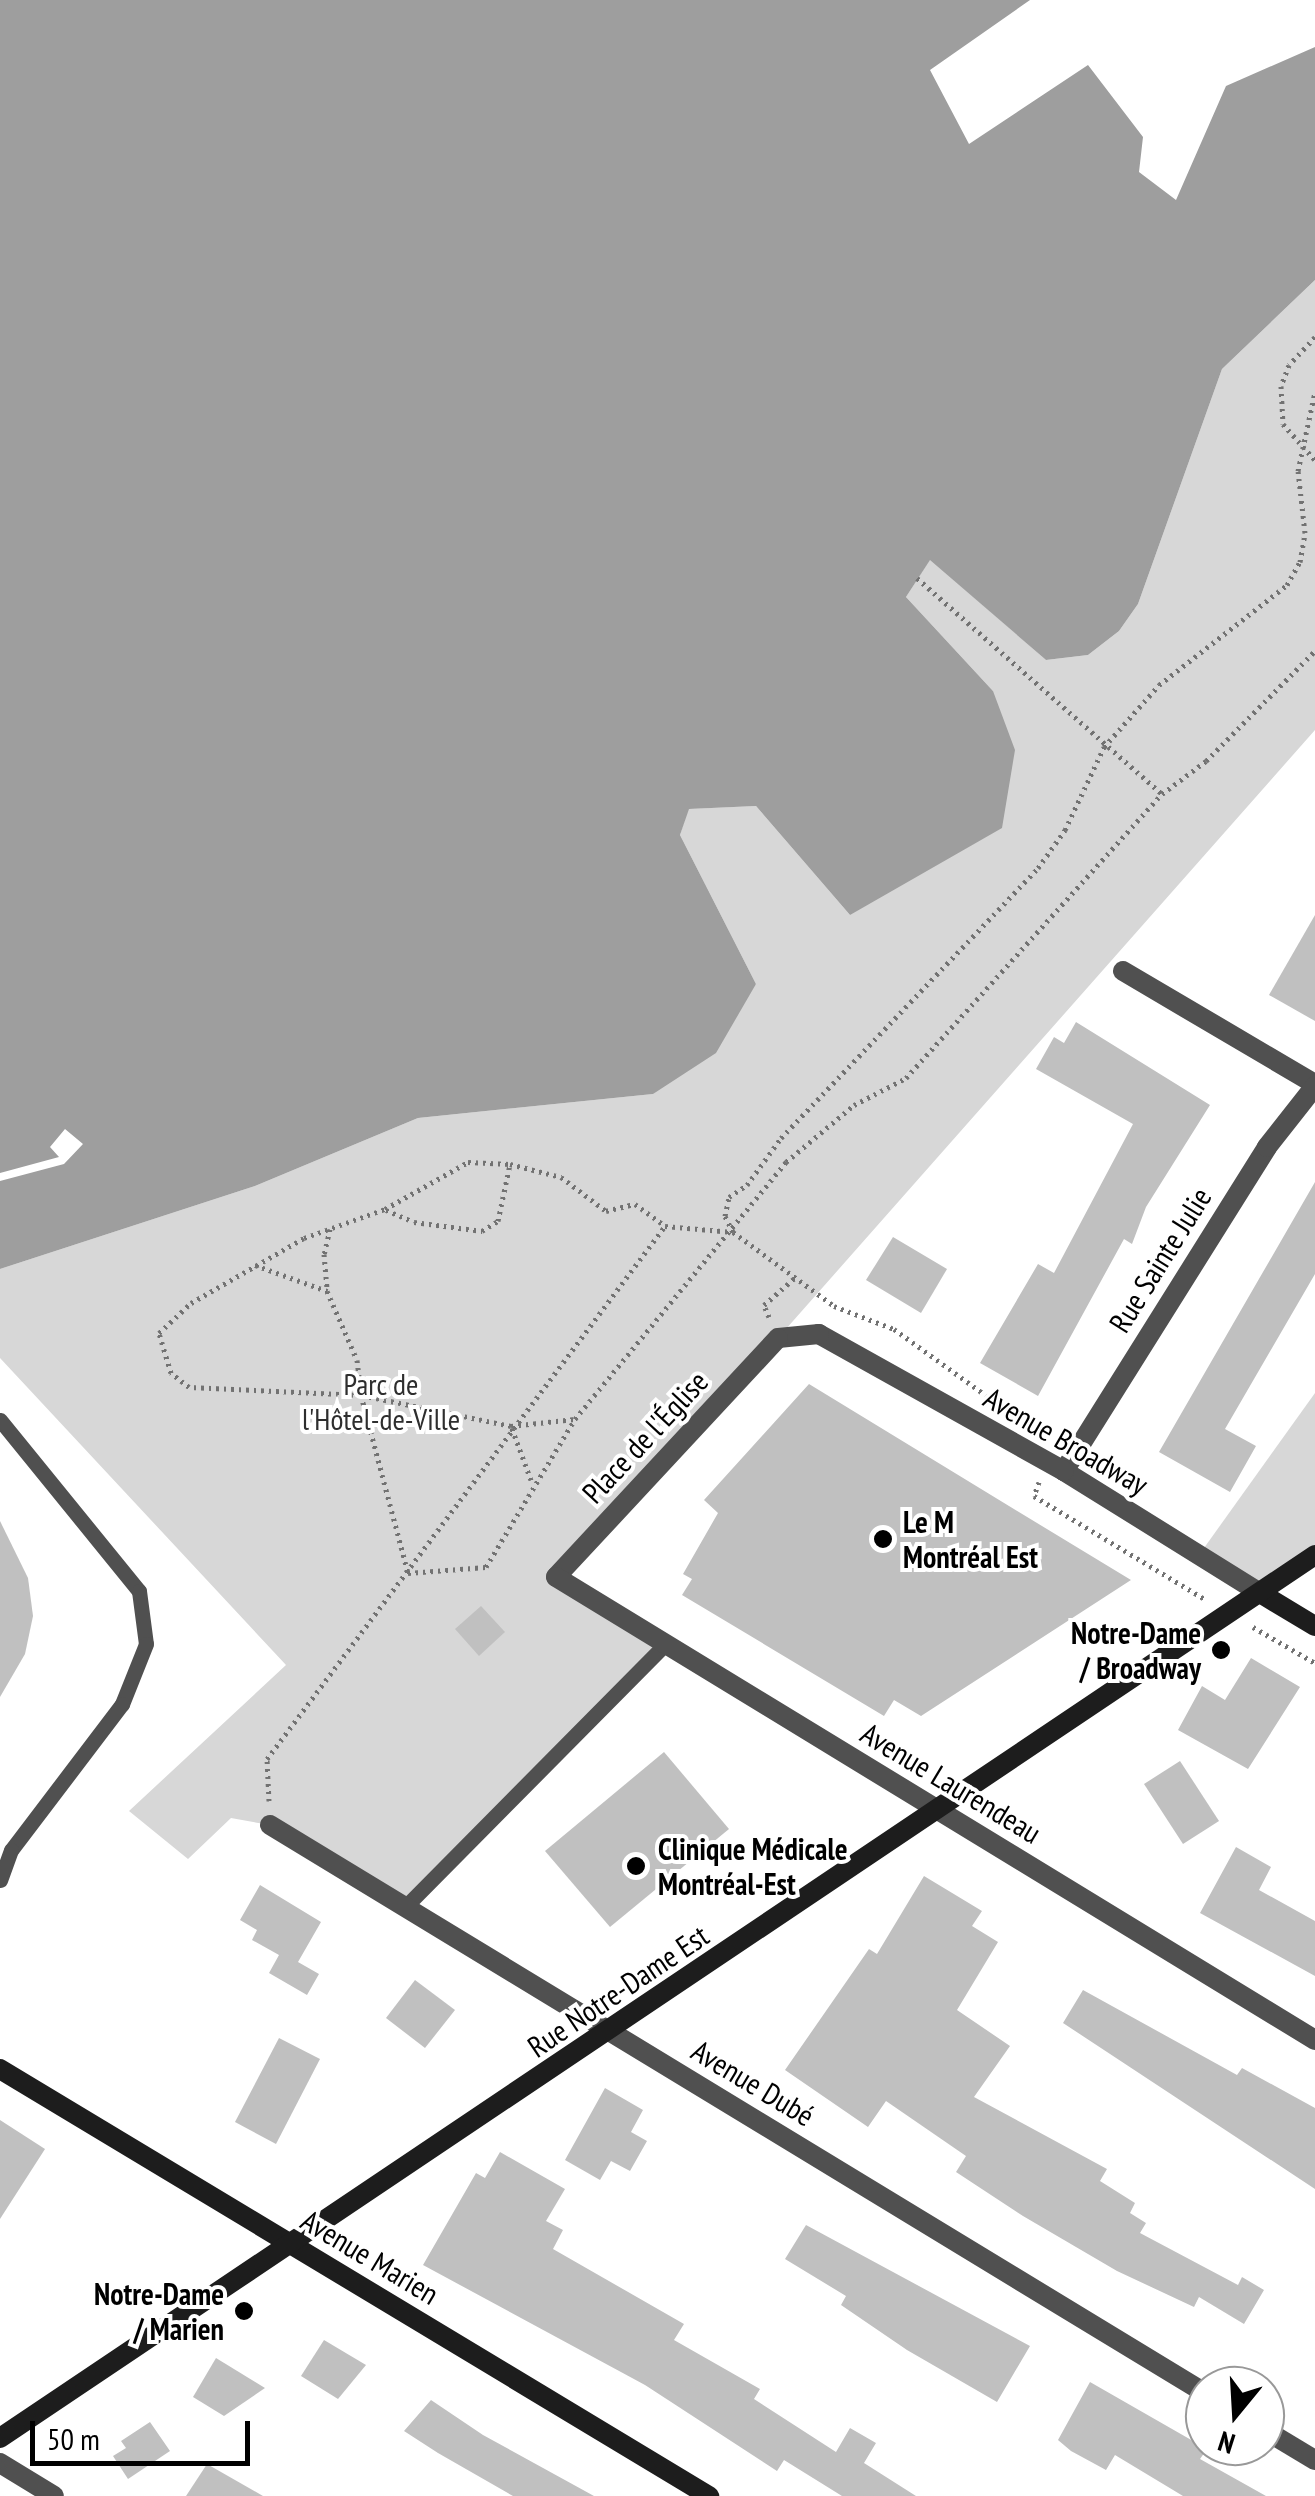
<!DOCTYPE html>
<html>
<head>
<meta charset="utf-8">
<style>
  body { margin:0 }
  #map { position:relative; width:1315px; height:2496px; overflow:hidden; background:#fff; font-family:"PT Sans Narrow",sans-serif }
  div>[style] { position:absolute }
  .green>* { inset:0; background:#d7d7d7 }
  .water>* { inset:0; background:#9e9e9e }
  .pier>* { inset:0; background:#fff }
  .building>* { inset:0; background:#c0c0c0 }
  .path>* { height:5px; margin-top:-2.5px; transform-origin:0; background:repeating-linear-gradient(90deg,#727272 0 2.5px,transparent 0 7.5px) }
  .lane>* { height:15px; margin:-7.5px; padding:0 7.5px; transform-origin:7.5px; border-radius:7.5px; background:#505050 }
  .street>* { height:20px; margin:-10px; padding:0 10px; transform-origin:10px; border-radius:10px; background:#505050 }
  .secondary>* { height:20px; margin:-10px; padding:0 10px; transform-origin:10px; border-radius:10px; background:#1d1d1d }
  .dots>* { width:28px; height:28px; translate:-50% -50%; box-sizing:border-box; border:5px solid #fff; border-radius:50% }
  span { translate:-50% -50%; white-space:nowrap; text-align:center; line-height:1.15; -webkit-text-stroke:8px #fff; paint-order:stroke }
  .street-label { font-size:30px; color:#000 }
  .park-label { font-size:30px; color:#2e2e2e }
  .poi-label { font-size:30px; color:#000; font-weight:700 }
  .left { translate:0 -50%; text-align:left }
  .right { translate:-100% -50%; text-align:right }
  .north { position:absolute; left:1185px; top:2366px; width:100px; height:100px; box-sizing:border-box; background:#fff; border:2px solid #999; border-radius:50%; rotate:198deg; font-size:28px; font-weight:700; line-height:40px; text-align:center; color:#000 }
  .north::after { content:''; display:block; margin:auto; width:35px; height:45px; background:#000; clip-path:polygon(50% 0,100% 100%,50% 72%,0 100%) }
  .scale { position:absolute; left:30px; top:2421px; width:220px; height:45px; box-sizing:border-box; border:5px solid #000; border-top:0; padding-left:12px; font-size:30px; line-height:35px; white-space:nowrap; color:#000; -webkit-text-stroke:8px #fff; paint-order:stroke }
</style>
</head>
<body>
<div id="map">
  <div class="green">
    <i style="clip-path:polygon(1315px 280px,1315px 730px,778px 1338px,556px 1576px,664px 1645px,405px 1907px,270px 1825px,231px 1818px,188px 1859px,129px 1811px,286px 1665px,0 1358px,0 1269px,255px 1186px,418px 1118px,653px 1094px,756px 984px,680px 835px,688px 809px,756px 806px,850px 915px,993px 691px,906px 597px,930px 559px,1046px 660px,1088px 655px,1119px 631px,1138px 604px,1222px 369px)"></i>
    <i style="clip-path:polygon(1315px 1393px,1315px 1555px,1260px 1593px,1199px 1555px)"></i>
  </div>
  <div class="water">
    <i style="clip-path:polygon(0 0,1030px 0,930px 70px,969px 144px,1088px 65px,1143px 137px,1139px 172px,1176px 200px,1226px 86px,1315px 47px,1315px 280px,1222px 369px,1138px 604px,1119px 631px,1088px 655px,1046px 660px,930px 560px,906px 597px,993px 691px,1015px 750px,1002px 828px,850px 915px,756px 806px,689px 809px,680px 835px,756px 984px,716px 1053px,653px 1094px,418px 1118px,255px 1186px,0 1269px)"></i>
  </div>
  <div class="pier">
    <i style="clip-path:polygon(65px 1129px,83px 1144px,64px 1164px,0 1181px,0 1173px,59px 1157px,50px 1147px)"></i>
  </div>
  <div class="building">
    <i style="clip-path:polygon(1315px 915px,1315px 1021px,1269px 995px)"></i>
    <i style="clip-path:polygon(1076px 1022px,1210px 1105px,1146px 1207px,1132px 1244px,1124px 1239px,1038px 1396px,980px 1363px,1038px 1264px,1054px 1273px,1133px 1124px,1036px 1069px,1054px 1037px,1064px 1043px)"></i>
    <i style="clip-path:polygon(1315px 1182px,1315px 1274px,1225px 1429px,1256px 1446px,1230px 1492px,1159px 1452px)"></i>
    <i style="clip-path:polygon(893px 1237px,947px 1269px,921px 1313px,866px 1280px)"></i>
    <i style="clip-path:polygon(809px 1384px,1009px 1506px,1131px 1580px,921px 1716px,894px 1700px,884px 1716px,682px 1595px,692px 1579px,683px 1574px,718px 1513px,704px 1500px)"></i>
    <i style="clip-path:polygon(0 1521px,28px 1578px,33px 1616px,25px 1654px,0 1697px)"></i>
    <i style="clip-path:polygon(481px 1606px,505px 1632px,479px 1656px,455px 1629px)"></i>
    <i style="clip-path:polygon(1251px 1658px,1300px 1687px,1248px 1769px,1178px 1730px,1202px 1686px,1225px 1700px)"></i>
    <i style="clip-path:polygon(664px 1752px,729px 1829px,610px 1927px,545px 1851px)"></i>
    <i style="clip-path:polygon(1180px 1761px,1219px 1821px,1183px 1844px,1144px 1784px)"></i>
    <i style="clip-path:polygon(1236px 1847px,1271px 1867px,1259px 1890px,1315px 1921px,1315px 1976px,1200px 1913px)"></i>
    <i style="clip-path:polygon(924px 1876px,982px 1911px,972px 1926px,998px 1942px,957px 2010px,1010px 2046px,974px 2097px,1107px 2169px,1100px 2181px,1135px 2203px,1130px 2213px,1146px 2223px,1140px 2233px,1238px 2285px,1242px 2277px,1264px 2290px,1244px 2324px,1199px 2297px,1194px 2307px,1117px 2271px,1023px 2216px,956px 2172px,966px 2156px,886px 2101px,868px 2127px,785px 2070px,869px 1949px,877px 1954px)"></i>
    <i style="clip-path:polygon(260px 1885px,321px 1922px,298px 1962px,319px 1974px,307px 1995px,269px 1973px,279px 1955px,252px 1940px,257px 1930px,240px 1920px)"></i>
    <i style="clip-path:polygon(415px 1980px,455px 2010px,425px 2048px,386px 2018px)"></i>
    <i style="clip-path:polygon(1083px 1990px,1237px 2075px,1242px 2068px,1315px 2108px,1315px 2189px,1063px 2023px)"></i>
    <i style="clip-path:polygon(279px 2038px,320px 2059px,276px 2144px,235px 2122px)"></i>
    <i style="clip-path:polygon(605px 2088px,643px 2110px,631px 2132px,647px 2141px,630px 2171px,611px 2161px,600px 2180px,565px 2160px)"></i>
    <i style="clip-path:polygon(0 2120px,45px 2149px,0 2219px)"></i>
    <i style="clip-path:polygon(500px 2152px,565px 2189px,546px 2221px,563px 2230px,553px 2249px,684px 2324px,674px 2340px,760px 2389px,754px 2399px,836px 2452px,850px 2428px,876px 2443px,864px 2463px,916px 2496px,842px 2496px,784px 2460px,777px 2471px,645px 2385px,423px 2265px,476px 2173px,485px 2178px)"></i>
    <i style="clip-path:polygon(806px 2225px,1030px 2346px,997px 2402px,907px 2350px,841px 2305px,846px 2296px,785px 2259px)"></i>
    <i style="clip-path:polygon(324px 2340px,366px 2365px,338px 2399px,301px 2376px)"></i>
    <i style="clip-path:polygon(216px 2358px,265px 2388px,224px 2416px,193px 2397px)"></i>
    <i style="clip-path:polygon(1090px 2382px,1207px 2449px,1200px 2459px,1266px 2496px,1183px 2496px,1115px 2455px,1106px 2470px,1071px 2451px,1058px 2440px)"></i>
    <i style="clip-path:polygon(431px 2400px,483px 2435px,594px 2496px,513px 2496px,438px 2453px,404px 2431px)"></i>
    <i style="clip-path:polygon(150px 2422px,170px 2451px,128px 2479px,113px 2456px,126px 2448px,121px 2441px)"></i>
    <i style="clip-path:polygon(207px 2464px,263px 2496px,186px 2496px)"></i>
  </div>
  <div class="path">
    <i style="left:1315px;top:337px;width:38px;rotate:133deg"></i>
    <i style="left:1289px;top:365px;width:22px;rotate:111deg"></i>
    <i style="left:1281px;top:386px;width:38px;rotate:87deg"></i>
    <i style="left:1283px;top:424px;width:48px;rotate:48.4deg"></i>
    <i style="left:917px;top:578px;width:327px;rotate:41.4deg"></i>
    <i style="left:386px;top:1210px;width:30px;rotate:23deg"></i>
    <i style="left:414px;top:1222px;width:69px;rotate:7.5deg"></i>
    <i style="left:482px;top:1231px;width:19px;rotate:-32deg"></i>
    <i style="left:498px;top:1221px;width:58px;rotate:-78.1deg"></i>
    <i style="left:330px;top:1229px;width:26px;rotate:103deg"></i>
    <i style="left:324px;top:1254px;width:37px;rotate:85deg"></i>
    <i style="left:327px;top:1291px;width:75px;rotate:66.5deg"></i>
    <i style="left:357px;top:1360px;width:35px;rotate:83deg"></i>
    <i style="left:361px;top:1395px;width:172px;rotate:-177.3deg"></i>
    <i style="left:189px;top:1387px;width:23px;rotate:-142deg"></i>
    <i style="left:171px;top:1373px;width:42px;rotate:-106.7deg"></i>
    <i style="left:159px;top:1333px;width:44px;rotate:-43.2deg"></i>
    <i style="left:191px;top:1303px;width:130px;rotate:-29.9deg"></i>
    <i style="left:304px;top:1238px;width:86px;rotate:-19.7deg"></i>
    <i style="left:385px;top:1209px;width:95px;rotate:-29.5deg"></i>
    <i style="left:468px;top:1162px;width:42px;rotate:2.7deg"></i>
    <i style="left:510px;top:1164px;width:53px;rotate:14.3deg"></i>
    <i style="left:561px;top:1177px;width:56px;rotate:37.1deg"></i>
    <i style="left:606px;top:1211px;width:30px;rotate:-14deg"></i>
    <i style="left:635px;top:1204px;width:37px;rotate:36deg"></i>
    <i style="left:665px;top:1226px;width:68px;rotate:5deg"></i>
    <i style="left:733px;top:1232px;width:125px;rotate:36.2deg"></i>
    <i style="left:834px;top:1306px;width:64px;rotate:21deg"></i>
    <i style="left:894px;top:1329px;width:120px;rotate:35.8deg"></i>
    <i style="left:733px;top:1232px;width:18px;rotate:-117deg"></i>
    <i style="left:725px;top:1216px;width:19px;rotate:-78deg"></i>
    <i style="left:729px;top:1197px;width:22px;rotate:-34deg"></i>
    <i style="left:747px;top:1185px;width:58px;rotate:-54.1deg"></i>
    <i style="left:781px;top:1138px;width:373px;rotate:-46.4deg"></i>
    <i style="left:1038px;top:868px;width:47px;rotate:-54.6deg"></i>
    <i style="left:1065px;top:830px;width:92px;rotate:-64.8deg"></i>
    <i style="left:1104px;top:747px;width:83px;rotate:-48.4deg"></i>
    <i style="left:1159px;top:685px;width:162px;rotate:-38deg"></i>
    <i style="left:1287px;top:585px;width:26px;rotate:-61deg"></i>
    <i style="left:1300px;top:562px;width:29px;rotate:-80deg"></i>
    <i style="left:1305px;top:533px;width:62px;rotate:-96.4deg"></i>
    <i style="left:1298px;top:471px;width:81px;rotate:-77.9deg"></i>
    <i style="left:255px;top:1265px;width:77px;rotate:19.9deg"></i>
    <i style="left:769px;top:1317px;width:13px;rotate:-113deg"></i>
    <i style="left:764px;top:1305px;width:44px;rotate:-41.3deg"></i>
    <i style="left:511px;top:1426px;width:153px;rotate:-168.3deg"></i>
    <i style="left:361px;top:1395px;width:184px;rotate:75.2deg"></i>
    <i style="left:408px;top:1573px;width:78px;rotate:-4.4deg"></i>
    <i style="left:486px;top:1567px;width:173px;rotate:-59deg"></i>
    <i style="left:575px;top:1419px;width:333px;rotate:-50.6deg"></i>
    <i style="left:786px;top:1162px;width:89px;rotate:-40deg"></i>
    <i style="left:854px;top:1105px;width:59px;rotate:-27.4deg"></i>
    <i style="left:906px;top:1078px;width:382px;rotate:-48deg"></i>
    <i style="left:1162px;top:794px;width:55px;rotate:-36.9deg"></i>
    <i style="left:1206px;top:761px;width:155px;rotate:-45.3deg"></i>
    <i style="left:531px;top:1480px;width:58px;rotate:-110.3deg"></i>
    <i style="left:511px;top:1426px;width:64px;rotate:-6.2deg"></i>
    <i style="left:1039px;top:1482px;width:15px;rotate:110deg"></i>
    <i style="left:1034px;top:1496px;width:200px;rotate:31.1deg"></i>
    <i style="left:1253px;top:1627px;width:72px;rotate:30.1deg"></i>
    <i style="left:269px;top:1801px;width:42px;rotate:-92.7deg"></i>
    <i style="left:267px;top:1759px;width:665px;rotate:-53.25deg"></i>
  </div>
  <div class="lane">
    <i style="left:0;top:1420px;width:220px;rotate:50.9deg"></i>
    <i style="left:139px;top:1591px;width:53px;rotate:82.5deg"></i>
    <i style="left:146px;top:1644px;width:65px;rotate:111.8deg"></i>
    <i style="left:122px;top:1704px;width:183px;rotate:127.2deg"></i>
    <i style="left:11px;top:1850px;width:32px;rotate:110deg"></i>
    <i style="left:405px;top:1907px;width:368px;rotate:-45.3deg"></i>
  </div>
  <div class="street">
    <i style="left:1123px;top:971px;width:223px;rotate:30.5deg"></i>
    <i style="left:1064px;top:1471px;width:382px;rotate:-57.9deg"></i>
    <i style="left:1267px;top:1147px;width:78px;rotate:-51.8deg"></i>
    <i style="left:1260px;top:1593px;width:231px;rotate:-148.1deg"></i>
    <i style="left:1064px;top:1471px;width:281px;rotate:-150.8deg"></i>
    <i style="left:819px;top:1334px;width:41px;rotate:174.4deg"></i>
    <i style="left:778px;top:1338px;width:326px;rotate:132.9deg"></i>
    <i style="left:556px;top:1577px;width:889px;rotate:31.38deg"></i>
    <i style="left:270px;top:1825px;width:1094px;rotate:31.28deg"></i>
    <i style="left:1265px;top:2430px;width:58px;rotate:31deg"></i>
    <i style="left:0;top:2463px;width:63px;rotate:31.4deg"></i>
  </div>
  <div class="secondary">
    <i style="left:1260px;top:1593px;width:64px;rotate:31deg"></i>
    <i style="left:0;top:2069px;width:828px;rotate:31.06deg"></i>
    <i style="left:0;top:2438px;width:1584px;rotate:-33.88deg"></i>
  </div>
  <div class="dots">
    <i style="left:883px;top:1539px;background:#000"></i>
    <i style="left:1221px;top:1650px;background:#000"></i>
    <i style="left:636px;top:1866px;background:#000"></i>
    <i style="left:244px;top:2311px;background:#000"></i>
  </div>
  <div class="street-label">
    <span style="left:1160px;top:1260px;rotate:-58deg">Rue Sainte Julie</span>
    <span style="left:645px;top:1437px;rotate:-47deg">Place de l'Église</span>
    <span style="left:1066px;top:1441px;rotate:30deg">Avenue Broadway</span>
    <span style="left:951px;top:1783px;rotate:31deg">Avenue Laurendeau</span>
    <span style="left:618px;top:1991px;rotate:-34deg">Rue Notre-Dame Est</span>
    <span style="left:753px;top:2083px;rotate:31deg">Avenue Dubé</span>
    <span style="left:370px;top:2257px;rotate:31deg">Avenue Marien</span>
  </div>
  <div class="park-label">
    <span style="left:381px;top:1401px">Parc de<br>l'Hôtel-de-Ville</span>
  </div>
  <div class="poi-label">
    <span class="left" style="left:903px;top:1539px">Le M<br>Montréal Est</span>
    <span class="right" style="left:1201px;top:1650px">Notre-Dame<br>/ Broadway</span>
    <span class="left" style="left:658px;top:1866px">Clinique Médicale<br>Montréal-Est</span>
    <span class="right" style="left:224px;top:2311px">Notre-Dame<br>/ Marien</span>
  </div>
  <div class="north">N</div>
  <div class="scale">50 m</div>
</div>
</body>
</html>
